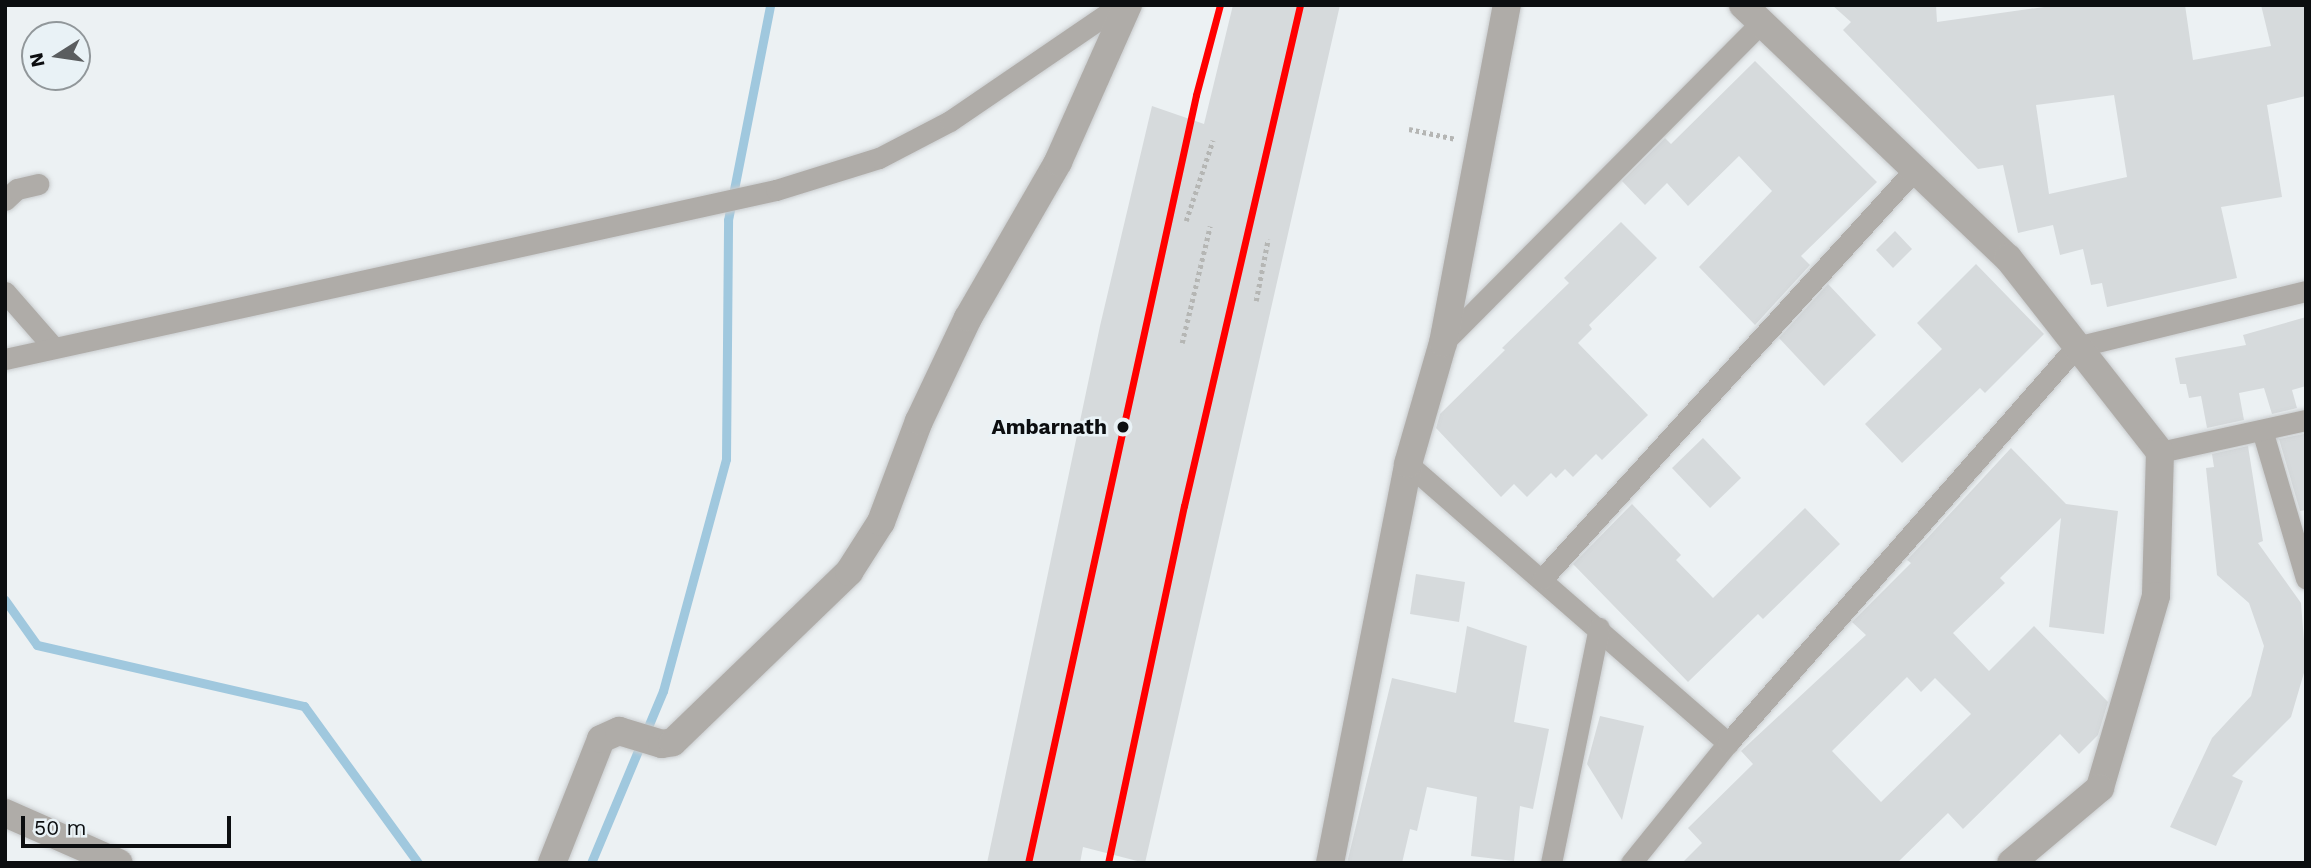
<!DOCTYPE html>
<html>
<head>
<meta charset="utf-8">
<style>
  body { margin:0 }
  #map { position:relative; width:2311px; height:868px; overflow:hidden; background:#ecf1f3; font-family:"Work Sans",sans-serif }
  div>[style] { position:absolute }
  .stream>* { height:9px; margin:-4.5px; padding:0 4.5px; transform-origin:4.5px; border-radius:4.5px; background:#a0c8de }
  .building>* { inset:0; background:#d6dadc }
  .path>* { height:4.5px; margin-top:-2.25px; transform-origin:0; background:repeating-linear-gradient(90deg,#b5b6b4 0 3.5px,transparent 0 7px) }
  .roads { filter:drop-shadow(0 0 2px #c9ccce) drop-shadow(0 0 2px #c9ccce) }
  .minor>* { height:21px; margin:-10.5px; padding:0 10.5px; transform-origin:10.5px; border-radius:10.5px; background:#afaca8 }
  .tertiary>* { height:28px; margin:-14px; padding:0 14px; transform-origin:14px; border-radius:14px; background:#afaca8 }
  .rail-1>* { height:7px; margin:-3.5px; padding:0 3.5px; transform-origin:3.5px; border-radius:3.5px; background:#f00 }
  .dots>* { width:19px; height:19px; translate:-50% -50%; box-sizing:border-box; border:4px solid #e9f2f6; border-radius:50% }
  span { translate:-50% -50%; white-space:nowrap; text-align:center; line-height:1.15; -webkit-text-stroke:5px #e9f2f6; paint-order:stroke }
  .stop-label { font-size:21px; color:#0c0e10; font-weight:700 }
  .right { translate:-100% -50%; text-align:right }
  .frame { position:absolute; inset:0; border:7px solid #0c0e10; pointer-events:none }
  .north { position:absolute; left:21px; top:21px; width:70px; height:70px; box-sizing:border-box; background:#e9f2f6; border:2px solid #91979a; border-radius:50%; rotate:258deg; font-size:19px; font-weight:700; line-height:28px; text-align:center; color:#0c0e10 }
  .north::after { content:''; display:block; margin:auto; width:24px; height:32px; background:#5a5d5f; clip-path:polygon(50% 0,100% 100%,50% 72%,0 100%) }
  .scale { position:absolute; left:21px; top:816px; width:210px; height:32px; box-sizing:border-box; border:4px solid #0c0e10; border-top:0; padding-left:9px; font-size:21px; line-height:24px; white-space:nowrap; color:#0c0e10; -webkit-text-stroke:5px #e9f2f6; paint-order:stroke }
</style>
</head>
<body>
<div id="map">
  <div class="stream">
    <i style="left:5px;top:600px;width:55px;rotate:54.6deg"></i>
    <i style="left:37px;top:645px;width:274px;rotate:12.9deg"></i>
    <i style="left:304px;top:706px;width:194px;rotate:54deg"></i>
    <i style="left:591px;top:863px;width:186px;rotate:-67.3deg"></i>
    <i style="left:663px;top:691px;width:240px;rotate:-74.8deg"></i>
    <i style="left:726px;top:459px;width:239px;rotate:-89.5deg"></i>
    <i style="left:728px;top:220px;width:219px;rotate:-78.9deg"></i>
  </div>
  <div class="building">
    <i style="clip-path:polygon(1233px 5px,1340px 5px,1145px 863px,1083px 847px,1080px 863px,987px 863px,1100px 326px,1152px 106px,1204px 124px)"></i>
    <i style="clip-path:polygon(evenodd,1832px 5px,1936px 5px,1937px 22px,2058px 5px,2185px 5px,2193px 60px,2271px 46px,2261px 5px,2306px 5px,2306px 96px,2267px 105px,2282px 197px,2221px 207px,2237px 278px,2107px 307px,2102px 283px,2091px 285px,2083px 249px,2060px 255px,2053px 225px,2018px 233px,2003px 165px,1978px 169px,1843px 30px,1851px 22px,1832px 5px,2114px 95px,2127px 177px,2049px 194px,2036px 105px,2114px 95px)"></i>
    <i style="clip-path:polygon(1755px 61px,1877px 182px,1801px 256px,1810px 265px,1755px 325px,1699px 267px,1772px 191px,1739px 156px,1688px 206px,1667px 183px,1645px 205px,1622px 181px,1665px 138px,1671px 144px)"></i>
    <i style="clip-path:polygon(1621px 222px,1657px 258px,1589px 325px,1592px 329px,1578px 343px,1648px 415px,1602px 460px,1596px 454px,1573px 477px,1565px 469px,1556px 478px,1551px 473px,1527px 497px,1514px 484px,1501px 497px,1436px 428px,1440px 414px,1505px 350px,1502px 348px,1569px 283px,1564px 278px)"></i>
    <i style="clip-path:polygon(1895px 231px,1912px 249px,1893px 268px,1876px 250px)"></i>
    <i style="clip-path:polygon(1976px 264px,2044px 334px,1985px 393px,1980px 388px,1902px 463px,1865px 424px,1942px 349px,1917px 323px)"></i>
    <i style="clip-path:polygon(1828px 284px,1876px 335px,1824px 386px,1779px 338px)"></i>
    <i style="clip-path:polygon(2306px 317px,2306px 386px,2292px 390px,2297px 408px,2272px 414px,2264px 388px,2239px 393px,2244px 420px,2207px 428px,2201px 396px,2189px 398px,2186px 384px,2180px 384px,2175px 358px,2246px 345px,2243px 335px)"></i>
    <i style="clip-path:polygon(2304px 434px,2306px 510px,2300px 511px,2279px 439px)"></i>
    <i style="clip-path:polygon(1703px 438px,1741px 478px,1710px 508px,1672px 468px)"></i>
    <i style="clip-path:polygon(2248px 446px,2263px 541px,2258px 543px,2301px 603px,2306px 666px,2291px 717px,2232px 776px,2243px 781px,2216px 846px,2170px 827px,2212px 738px,2251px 696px,2264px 646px,2249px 603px,2217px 575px,2206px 468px,2214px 467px,2212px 454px)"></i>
    <i style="clip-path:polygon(evenodd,2011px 448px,2066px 504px,2118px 511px,2104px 634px,2049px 627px,2061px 518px,2000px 578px,2005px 583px,1953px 633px,1989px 671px,2034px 626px,2108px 702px,2098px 735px,2079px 754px,2060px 734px,1963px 829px,1948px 813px,1897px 863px,1682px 863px,1702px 843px,1688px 828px,1753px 764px,1741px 751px,1866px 635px,1852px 622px,1911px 563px,1907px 560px,2011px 448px,1907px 677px,1921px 692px,1935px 678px,1971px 714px,1881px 802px,1832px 751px,1907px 677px)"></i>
    <i style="clip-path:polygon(1632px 504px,1681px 555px,1676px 560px,1713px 598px,1805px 508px,1840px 544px,1763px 619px,1758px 614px,1688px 682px,1573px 564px)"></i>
    <i style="clip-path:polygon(1416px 574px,1465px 582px,1459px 622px,1410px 614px)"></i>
    <i style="clip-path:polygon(1467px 626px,1527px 646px,1514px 722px,1549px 729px,1533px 809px,1520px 806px,1514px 861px,1471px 856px,1477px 797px,1427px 787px,1417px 831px,1410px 829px,1402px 863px,1347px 863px,1392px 678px,1456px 693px)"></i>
    <i style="clip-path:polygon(1600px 716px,1644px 726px,1622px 820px,1587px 764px)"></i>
  </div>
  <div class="path">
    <i style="left:1409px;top:129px;width:48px;rotate:12deg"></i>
    <i style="left:1186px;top:221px;width:85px;rotate:-71.6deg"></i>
    <i style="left:1256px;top:301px;width:63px;rotate:-79deg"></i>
    <i style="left:1182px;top:343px;width:120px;rotate:-76.5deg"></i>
  </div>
  <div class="roads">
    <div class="minor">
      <i style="left:5px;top:200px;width:16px;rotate:-43deg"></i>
      <i style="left:17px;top:189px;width:22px;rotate:-13deg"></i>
      <i style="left:5px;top:292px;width:74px;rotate:48.8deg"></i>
      <i style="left:1443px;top:343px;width:450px;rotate:-45.2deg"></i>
      <i style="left:5px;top:359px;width:789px;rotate:-12.36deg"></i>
      <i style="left:776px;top:190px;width:108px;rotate:-17.3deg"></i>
      <i style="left:879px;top:158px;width:80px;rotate:-27.5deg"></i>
      <i style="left:950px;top:121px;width:206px;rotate:-34.3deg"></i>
      <i style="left:2262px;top:430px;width:155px;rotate:73.5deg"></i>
      <i style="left:2160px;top:452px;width:149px;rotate:-12.4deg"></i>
      <i style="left:1408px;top:464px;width:425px;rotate:41.1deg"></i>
      <i style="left:1542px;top:579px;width:557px;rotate:-47.69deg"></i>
      <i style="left:1551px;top:863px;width:240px;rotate:-78.5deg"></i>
      <i style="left:1631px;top:863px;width:154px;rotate:-51.1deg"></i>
      <i style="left:1728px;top:743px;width:527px;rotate:-48.69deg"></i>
      <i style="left:2076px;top:347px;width:237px;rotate:-13.7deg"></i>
    </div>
    <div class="tertiary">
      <i style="left:1743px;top:5px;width:366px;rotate:43.7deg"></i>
      <i style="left:2008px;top:258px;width:246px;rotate:51.9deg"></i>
      <i style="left:2160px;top:452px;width:144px;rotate:91.6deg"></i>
      <i style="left:2156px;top:596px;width:200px;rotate:106.3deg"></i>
      <i style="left:2100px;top:788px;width:116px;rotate:139.9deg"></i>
      <i style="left:5px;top:813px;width:124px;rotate:23.7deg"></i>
      <i style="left:552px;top:863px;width:133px;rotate:-68.4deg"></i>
      <i style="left:601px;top:739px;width:20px;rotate:-24deg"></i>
      <i style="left:619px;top:731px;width:45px;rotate:16.8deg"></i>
      <i style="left:662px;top:744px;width:11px;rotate:-10deg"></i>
      <i style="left:673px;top:742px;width:245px;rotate:-44deg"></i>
      <i style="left:849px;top:572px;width:59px;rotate:-57.4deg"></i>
      <i style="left:881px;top:522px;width:108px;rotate:-69.4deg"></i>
      <i style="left:919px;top:421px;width:114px;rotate:-64.6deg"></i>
      <i style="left:968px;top:318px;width:180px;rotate:-60deg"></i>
      <i style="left:1058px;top:162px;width:172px;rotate:-66deg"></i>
      <i style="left:1330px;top:863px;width:407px;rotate:-78.9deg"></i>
      <i style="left:1408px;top:464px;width:126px;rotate:-73.9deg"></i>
      <i style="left:1443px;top:343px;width:344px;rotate:-79.3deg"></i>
    </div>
  </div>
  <div class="rail-1">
    <i style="left:1028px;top:863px;width:786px;rotate:-77.66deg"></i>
    <i style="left:1196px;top:95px;width:93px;rotate:-75.1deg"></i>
    <i style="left:1108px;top:863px;width:365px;rotate:-78deg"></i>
    <i style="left:1184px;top:506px;width:514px;rotate:-76.96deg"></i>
  </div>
  <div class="dots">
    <i style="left:1123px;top:427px;background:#0c0e10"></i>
  </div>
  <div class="stop-label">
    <span class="right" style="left:1107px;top:427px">Ambarnath</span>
  </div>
  <div class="frame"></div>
  <div class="north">N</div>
  <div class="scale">50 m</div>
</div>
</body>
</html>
